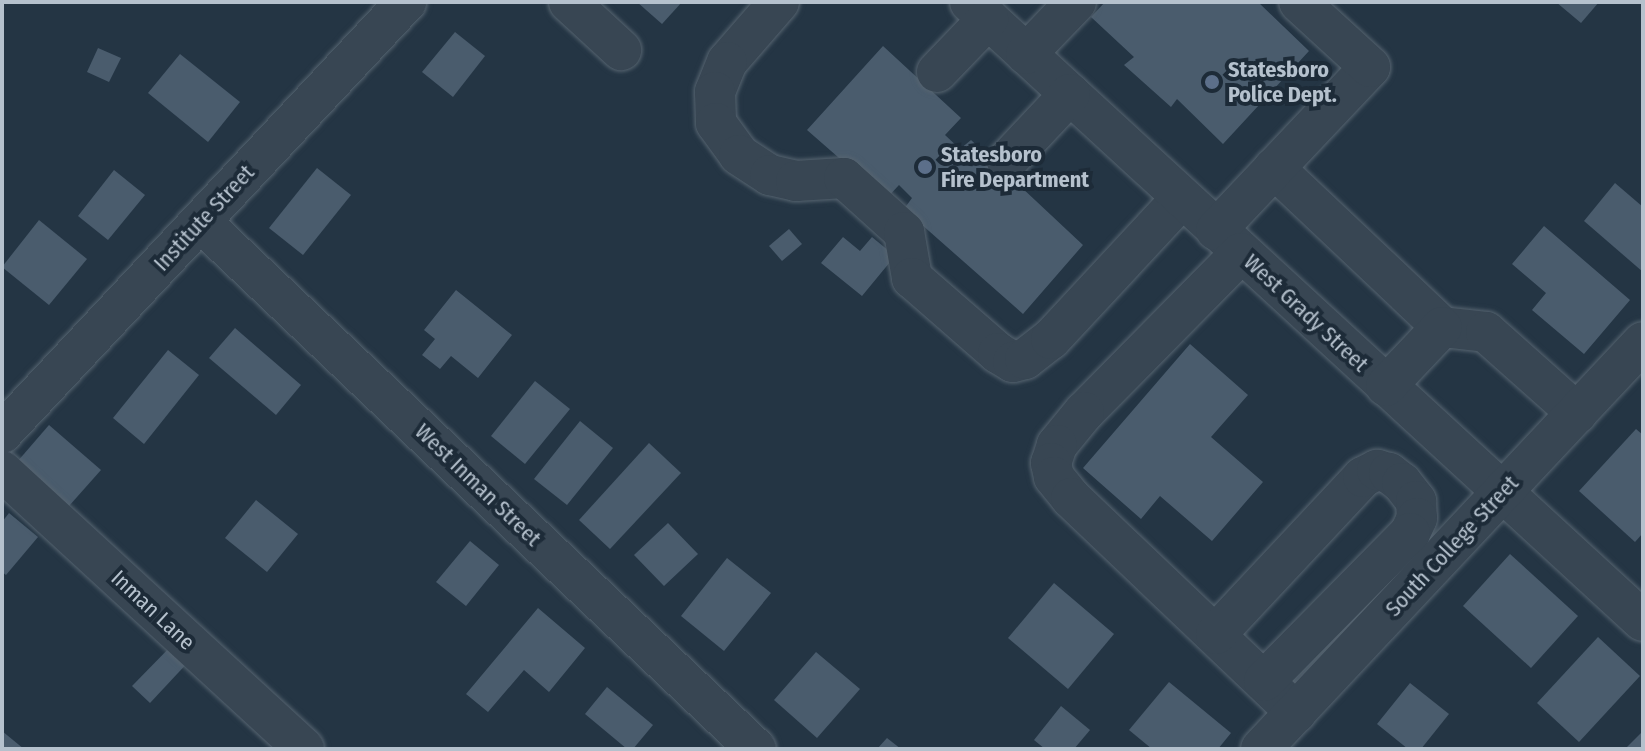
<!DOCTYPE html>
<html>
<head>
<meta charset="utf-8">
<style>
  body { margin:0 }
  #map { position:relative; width:1645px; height:751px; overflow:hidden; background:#243544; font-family:"Fira Sans Condensed",sans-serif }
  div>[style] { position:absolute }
  .building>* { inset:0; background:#4a5c6d }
  .roads { filter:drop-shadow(0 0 2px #566470) drop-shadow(0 0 2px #566470) }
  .minor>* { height:40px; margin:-20px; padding:0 20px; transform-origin:20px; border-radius:20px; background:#384653 }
  .dots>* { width:22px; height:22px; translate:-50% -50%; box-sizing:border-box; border:4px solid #1d2b38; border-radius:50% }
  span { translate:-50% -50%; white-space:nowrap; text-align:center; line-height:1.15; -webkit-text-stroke:8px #1d2b38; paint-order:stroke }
  .poi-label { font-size:22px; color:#b5c1cd; font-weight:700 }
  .left { translate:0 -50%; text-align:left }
  .street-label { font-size:22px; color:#b5c1cd }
  .frame { position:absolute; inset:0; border:4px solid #b5c1cd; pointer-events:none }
</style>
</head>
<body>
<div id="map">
  <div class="building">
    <i style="clip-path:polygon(637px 2px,682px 2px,662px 24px)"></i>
    <i style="clip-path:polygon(1105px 2px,1258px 2px,1309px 51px,1223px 144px,1177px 99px,1171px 107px,1124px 65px,1134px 57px,1091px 17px)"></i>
    <i style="clip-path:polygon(1556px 2px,1599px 2px,1581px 23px)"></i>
    <i style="clip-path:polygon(455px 32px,485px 56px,453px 97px,422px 72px)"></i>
    <i style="clip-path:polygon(883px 46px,961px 118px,945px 135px,960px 149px,971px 140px,1083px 245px,1023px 314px,904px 209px,912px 198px,899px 185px,886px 199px,807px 130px)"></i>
    <i style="clip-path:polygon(98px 48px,121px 58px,109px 82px,87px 72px)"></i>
    <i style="clip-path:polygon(180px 54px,240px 102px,208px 142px,148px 93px)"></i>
    <i style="clip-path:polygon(317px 168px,351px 195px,303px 255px,269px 228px)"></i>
    <i style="clip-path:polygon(114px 170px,145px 195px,108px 240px,78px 216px)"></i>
    <i style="clip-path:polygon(1615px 183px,1643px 207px,1643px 272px,1584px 221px)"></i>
    <i style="clip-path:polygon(39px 220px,87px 259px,49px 305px,2px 267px)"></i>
    <i style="clip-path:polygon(1544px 226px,1630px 300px,1584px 354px,1532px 310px,1546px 293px,1512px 264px)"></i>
    <i style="clip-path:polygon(789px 229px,802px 244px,782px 261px,769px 246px)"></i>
    <i style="clip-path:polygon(843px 237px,860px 251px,872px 237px,895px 256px,862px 296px,821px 263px)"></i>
    <i style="clip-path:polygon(456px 290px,512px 335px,478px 378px,451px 356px,440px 369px,422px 355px,435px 339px,424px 330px)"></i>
    <i style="clip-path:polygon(235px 328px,301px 385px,276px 415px,209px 358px)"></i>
    <i style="clip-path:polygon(1190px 344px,1248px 395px,1211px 437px,1263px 482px,1212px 541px,1160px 496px,1141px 519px,1083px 468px)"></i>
    <i style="clip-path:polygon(168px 350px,199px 375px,144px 444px,113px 418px)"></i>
    <i style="clip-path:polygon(535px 381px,570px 409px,525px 464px,491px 436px)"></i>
    <i style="clip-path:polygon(580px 421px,613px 448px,567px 505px,534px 479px)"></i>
    <i style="clip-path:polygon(49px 425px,101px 470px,69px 506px,17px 462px)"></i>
    <i style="clip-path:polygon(1636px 429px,1643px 435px,1643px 533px,1635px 542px,1579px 491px)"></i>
    <i style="clip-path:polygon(649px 443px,681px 473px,610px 549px,579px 520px)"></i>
    <i style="clip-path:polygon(256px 500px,298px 534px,267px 572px,225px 538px)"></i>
    <i style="clip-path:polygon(9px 513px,38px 537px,6px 575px,2px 572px,2px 522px)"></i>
    <i style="clip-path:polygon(668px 523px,698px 554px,664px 586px,634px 555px)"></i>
    <i style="clip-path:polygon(470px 541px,499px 565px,466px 606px,436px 582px)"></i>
    <i style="clip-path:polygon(1510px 554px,1578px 616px,1531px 668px,1463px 606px)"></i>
    <i style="clip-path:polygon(727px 558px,771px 593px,724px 651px,681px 616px)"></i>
    <i style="clip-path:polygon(1054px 583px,1114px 634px,1068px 689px,1008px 638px)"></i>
    <i style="clip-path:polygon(538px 608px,585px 648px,549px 692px,524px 670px,488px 712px,466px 694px)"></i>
    <i style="clip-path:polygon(1598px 637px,1640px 676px,1579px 742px,1537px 703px)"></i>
    <i style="clip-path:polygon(175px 642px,192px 658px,150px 703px,132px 686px)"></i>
    <i style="clip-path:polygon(816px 652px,860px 689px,817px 738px,774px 700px)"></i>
    <i style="clip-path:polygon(1169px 682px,1231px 733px,1218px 749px,1152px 749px,1129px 730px)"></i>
    <i style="clip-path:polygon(1410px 683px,1449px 714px,1421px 749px,1408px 749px,1377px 724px)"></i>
    <i style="clip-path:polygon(607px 687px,653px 725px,633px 749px,627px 749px,585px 714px)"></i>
    <i style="clip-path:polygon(1061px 706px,1090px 730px,1074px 749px,1045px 749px,1034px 740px)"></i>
    <i style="clip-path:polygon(2px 731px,24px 749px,2px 749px)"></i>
    <i style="clip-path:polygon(1643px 731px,1643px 749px,1625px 749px)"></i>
    <i style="clip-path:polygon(887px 738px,901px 749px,877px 749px)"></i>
  </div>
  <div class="roads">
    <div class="minor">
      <i style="left:569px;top:2px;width:71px;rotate:42.7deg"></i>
      <i style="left:779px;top:2px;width:79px;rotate:130.9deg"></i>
      <i style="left:727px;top:62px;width:32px;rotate:112deg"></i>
      <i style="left:715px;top:92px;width:31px;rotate:88deg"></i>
      <i style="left:716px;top:123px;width:39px;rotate:54deg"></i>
      <i style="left:739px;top:155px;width:37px;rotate:33deg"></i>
      <i style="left:770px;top:175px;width:27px;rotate:13deg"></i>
      <i style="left:796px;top:181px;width:48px;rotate:-3.6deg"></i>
      <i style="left:844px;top:178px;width:81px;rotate:42deg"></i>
      <i style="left:904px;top:232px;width:47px;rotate:80.1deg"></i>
      <i style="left:912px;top:278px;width:114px;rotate:41.1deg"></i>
      <i style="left:998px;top:353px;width:17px;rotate:31deg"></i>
      <i style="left:1013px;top:362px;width:12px;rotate:-14deg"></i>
      <i style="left:1025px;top:359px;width:33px;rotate:-38deg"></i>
      <i style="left:1051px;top:339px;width:192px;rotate:-47.1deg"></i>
      <i style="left:970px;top:2px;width:914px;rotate:42.61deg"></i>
      <i style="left:1026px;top:54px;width:72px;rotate:-46.1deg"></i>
      <i style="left:937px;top:72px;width:74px;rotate:-46.1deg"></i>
      <i style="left:1007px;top:161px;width:92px;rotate:-46.8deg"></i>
      <i style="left:1274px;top:168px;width:231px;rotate:43.4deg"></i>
      <i style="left:1442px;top:327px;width:44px;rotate:6.5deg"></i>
      <i style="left:1486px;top:332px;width:122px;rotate:41.7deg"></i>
      <i style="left:201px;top:222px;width:765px;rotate:43.52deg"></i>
      <i style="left:1216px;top:230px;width:224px;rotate:-46.6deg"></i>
      <i style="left:1370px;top:67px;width:96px;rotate:-137.5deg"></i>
      <i style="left:1241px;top:253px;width:223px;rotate:134.6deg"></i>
      <i style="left:1084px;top:412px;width:43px;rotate:129.3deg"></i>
      <i style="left:1057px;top:445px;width:19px;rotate:108deg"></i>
      <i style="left:1051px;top:463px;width:14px;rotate:78deg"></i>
      <i style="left:1054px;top:477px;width:27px;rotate:51deg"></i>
      <i style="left:1071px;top:498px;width:311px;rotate:43.6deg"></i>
      <i style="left:1386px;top:386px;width:81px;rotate:-46.5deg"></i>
      <i style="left:2px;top:433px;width:591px;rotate:-46.85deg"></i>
      <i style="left:2px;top:471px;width:410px;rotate:42.6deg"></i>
      <i style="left:1216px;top:634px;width:215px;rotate:-46.9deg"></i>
      <i style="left:1363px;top:477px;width:16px;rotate:-27deg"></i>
      <i style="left:1377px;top:470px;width:12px;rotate:14deg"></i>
      <i style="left:1389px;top:473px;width:16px;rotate:38deg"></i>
      <i style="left:1402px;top:483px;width:23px;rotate:52deg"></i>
      <i style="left:1416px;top:501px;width:17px;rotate:87deg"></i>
      <i style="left:1417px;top:518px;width:17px;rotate:115deg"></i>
      <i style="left:1410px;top:533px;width:208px;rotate:134.6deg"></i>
      <i style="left:1261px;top:749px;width:558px;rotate:-46.81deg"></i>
    </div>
  </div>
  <div class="dots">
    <i style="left:1212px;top:82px;background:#5c6f8a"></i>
    <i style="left:925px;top:167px;background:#5c6f8a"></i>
  </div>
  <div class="poi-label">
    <span class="left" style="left:1228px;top:82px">Statesboro<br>Police Dept.</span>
    <span class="left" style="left:941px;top:167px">Statesboro<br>Fire Department</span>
  </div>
  <div class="street-label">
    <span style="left:204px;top:218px;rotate:-47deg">Institute Street</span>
    <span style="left:1306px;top:313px;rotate:43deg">West Grady Street</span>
    <span style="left:478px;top:485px;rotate:44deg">West Inman Street</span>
    <span style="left:1452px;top:546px;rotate:-47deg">South College Street</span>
    <span style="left:153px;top:610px;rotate:43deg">Inman Lane</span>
  </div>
  <div class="frame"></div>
</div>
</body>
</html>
